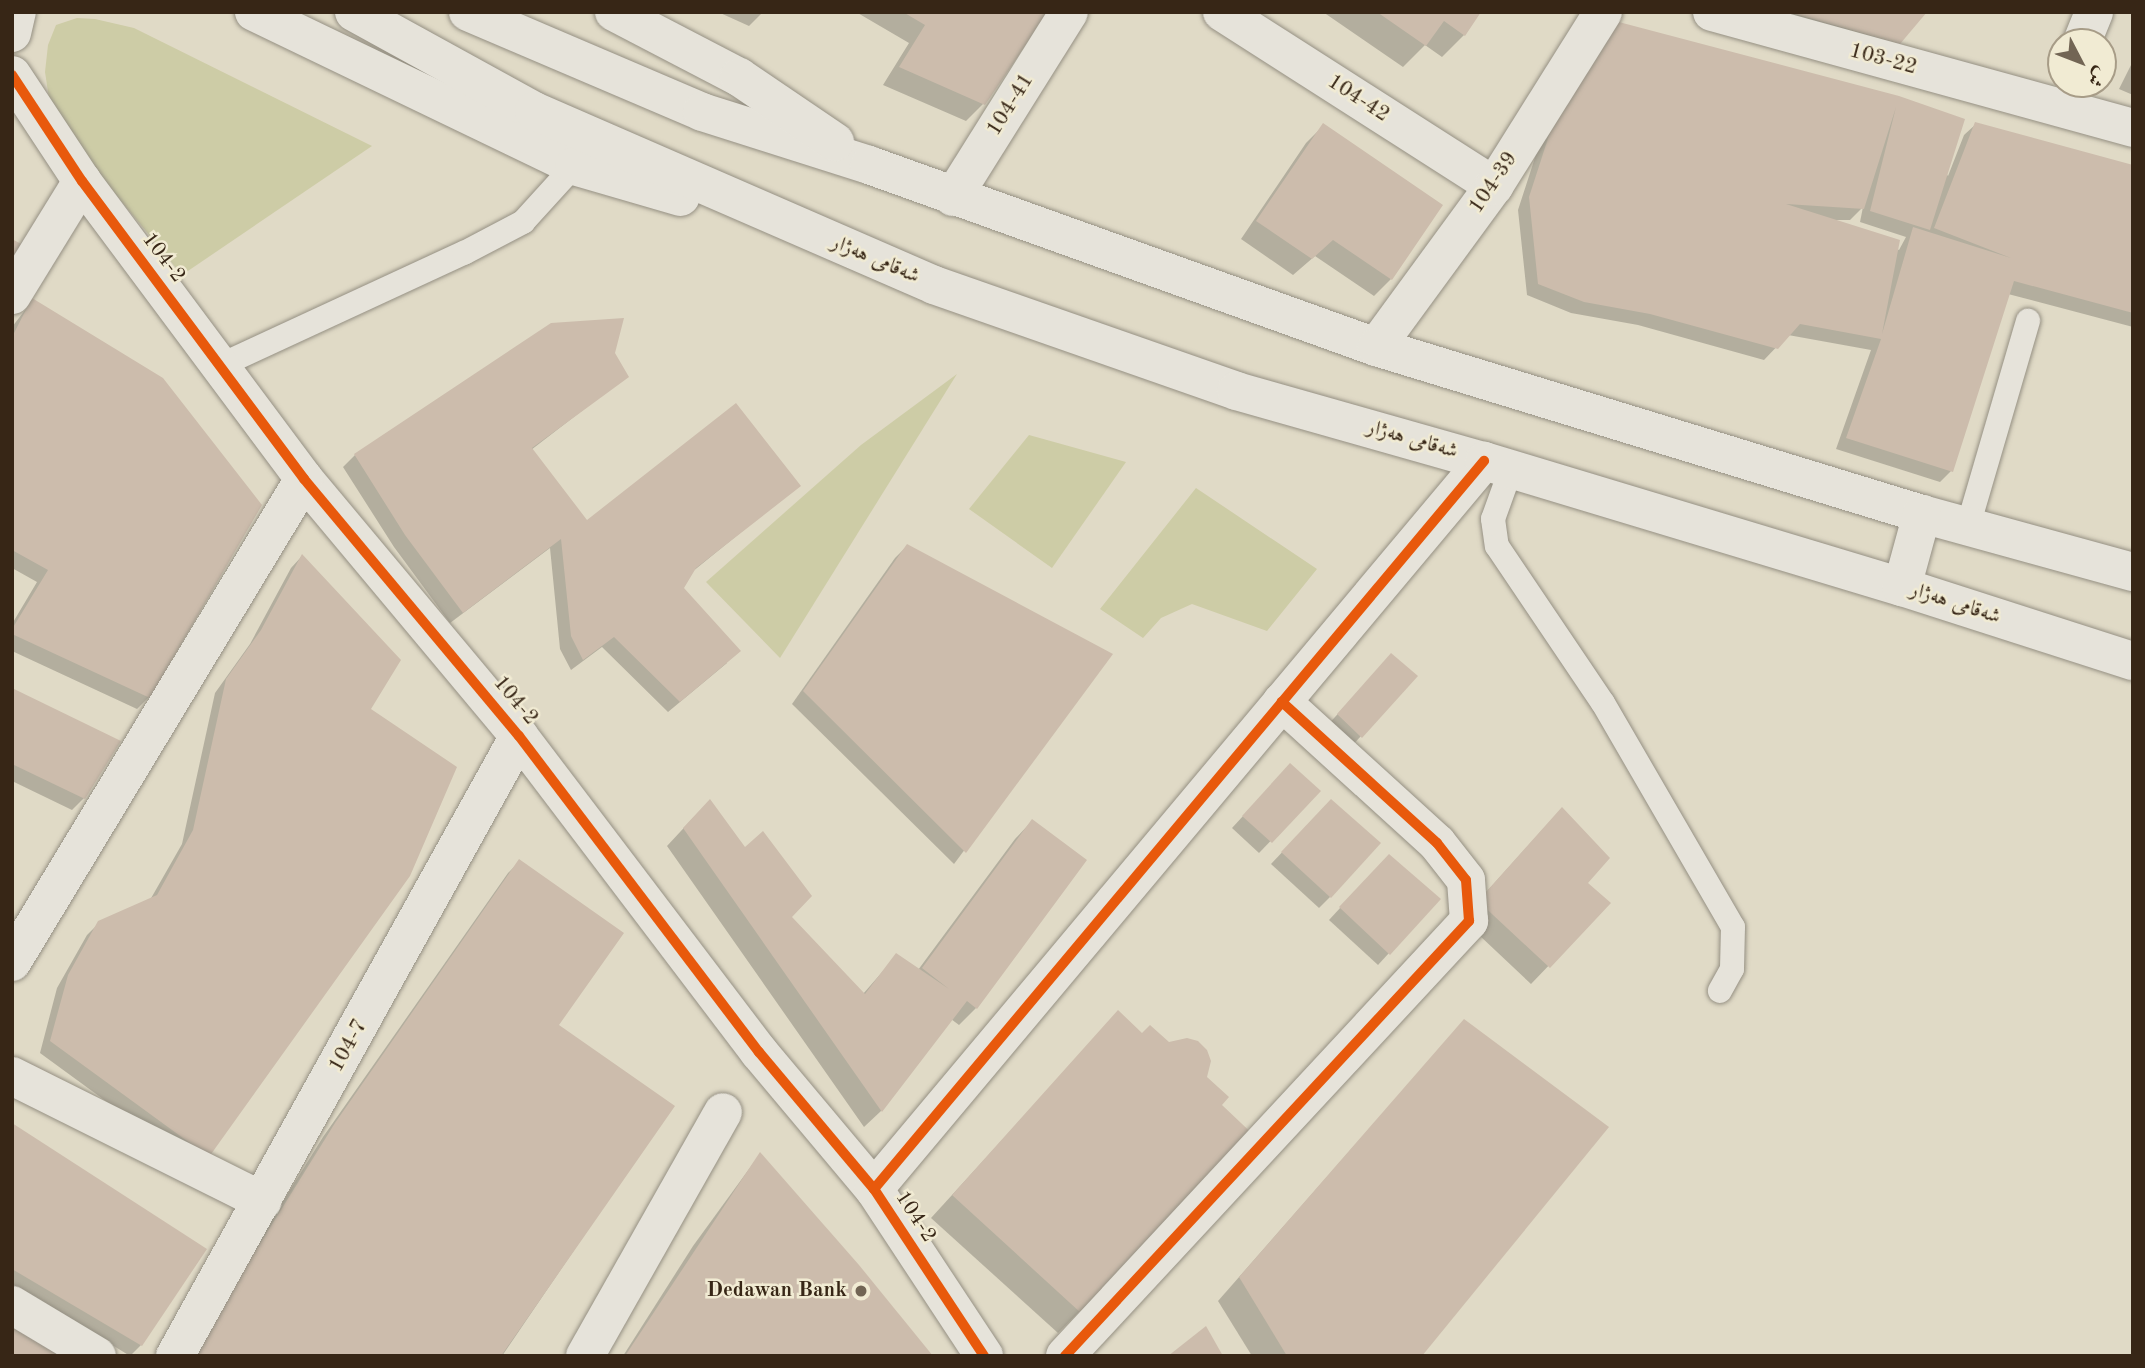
<!DOCTYPE html>
<html>
<head>
<meta charset="utf-8">
<style>
  body { margin:0 }
  #map { position:relative; width:2145px; height:1368px; overflow:hidden; background:#e0dac6; font-family:"Old Standard TT",Amiri,serif }
  div>[style] { position:absolute }
  .green>* { inset:0; background:#cdcca6 }
  .shadow>* { inset:0; background:#0003 }
  .building>* { inset:0; background:#ccbcac }
  .roads { filter:drop-shadow(0 0 2px #959083) drop-shadow(0 0 2px #959083) }
  .lane>* { height:24px; margin:-12px; padding:0 12px; transform-origin:12px; border-radius:12px; background:#e6e3da }
  .street>* { height:38px; margin:-19px; padding:0 19px; transform-origin:19px; border-radius:19px; background:#e6e3da }
  .secondary>* { height:38px; margin:-19px; padding:0 19px; transform-origin:19px; border-radius:19px; background:#e6e3da }
  .cycleway>* { height:10px; margin:-5px; padding:0 5px; transform-origin:5px; border-radius:5px; background:#e8590c }
  .dots>* { width:19px; height:19px; translate:-50% -50%; box-sizing:border-box; border:4px solid #f1ebd3; border-radius:50% }
  span { translate:-50% -50%; white-space:nowrap; text-align:center; line-height:1.15; -webkit-text-stroke:5px #f1ebd3; paint-order:stroke }
  .street-label { font-size:21px; color:#372616 }
  .poi-label { font-size:21px; color:#372616; font-weight:700 }
  .right { translate:-100% -50%; text-align:right }
  .frame { position:absolute; inset:0; border:14px solid #372616; pointer-events:none }
  .north { position:absolute; left:2047px; top:28px; width:70px; height:70px; box-sizing:border-box; background:#f1ebd3; border:2px solid #a79c87; border-radius:50%; rotate:132deg; font-size:19px; font-weight:700; line-height:28px; text-align:center; color:#372616 }
  .north::after { content:''; display:block; margin:auto; width:24px; height:32px; background:#726554; clip-path:polygon(50% 0,100% 100%,50% 72%,0 100%) }
</style>
</head>
<body>
<div id="map">
  <div class="green">
    <i style="clip-path:polygon(77px 18px,95px 19px,134px 28px,372px 146px,182px 275px,94px 168px,49px 98px,45px 72px,48px 45px,56px 25px)"></i>
    <i style="clip-path:polygon(957px 374px,780px 658px,706px 582px,861px 445px)"></i>
    <i style="clip-path:polygon(1029px 435px,1126px 462px,1052px 568px,969px 509px)"></i>
    <i style="clip-path:polygon(1196px 488px,1317px 569px,1267px 631px,1192px 604px,1161px 618px,1143px 638px,1100px 609px)"></i>
  </div>
  <div class="shadow">
    <i style="clip-path:polygon(718px 12px,763px 12px,749px 26px)"></i>
    <i style="clip-path:polygon(856px 12px,1046px 12px,983px 104px,966px 121px,883px 85px,909px 43px)"></i>
    <i style="clip-path:polygon(1323px 12px,1479px 12px,1464px 35px,1442px 57px,1425px 45px,1403px 67px)"></i>
    <i style="clip-path:polygon(1746px 12px,1925px 12px,1898px 43px)"></i>
    <i style="clip-path:polygon(evenodd,1604px 34px,1899px 98px,1948px 176px,1964px 135px,1976px 124px,2133px 167px,2133px 327px,2008px 294px,1951px 471px,1940px 482px,1836px 449px,1871px 350px,1788px 335px,1764px 360px,1638px 325px,1571px 313px,1527px 295px,1518px 210px,1542px 136px,1604px 34px,1863px 207px,1860px 222px,1906px 237px,1899px 250px,1834px 220px,1850px 220px,1863px 207px)"></i>
    <i style="clip-path:polygon(2133px 61px,2133px 95px,2119px 89px)"></i>
    <i style="clip-path:polygon(1323px 126px,1391px 279px,1374px 296px,1315px 256px,1293px 275px,1241px 239px,1306px 143px)"></i>
    <i style="clip-path:polygon(32px 301px,149px 697px,137px 709px,12px 651px,12px 624px,37px 582px,12px 568px,12px 327px)"></i>
    <i style="clip-path:polygon(552px 325px,613px 353px,627px 376px,531px 450px,587px 522px,799px 485px,692px 572px,682px 588px,727px 663px,668px 712px,602px 647px,571px 670px,560px 649px,550px 548px,450px 623px,394px 547px,343px 467px,355px 455px)"></i>
    <i style="clip-path:polygon(907px 546px,1110px 655px,954px 864px,792px 704px,895px 558px)"></i>
    <i style="clip-path:polygon(302px 556px,369px 709px,196px 1167px,40px 1053px,57px 988px,87px 935px,99px 923px,150px 900px,182px 844px,215px 693px,250px 644px,291px 568px)"></i>
    <i style="clip-path:polygon(1380px 667px,1361px 736px,1350px 748px,1326px 727px)"></i>
    <i style="clip-path:polygon(12px 690px,84px 798px,72px 810px,12px 781px)"></i>
    <i style="clip-path:polygon(1279px 777px,1319px 791px,1259px 853px,1232px 828px)"></i>
    <i style="clip-path:polygon(1320px 812px,1330px 897px,1319px 908px,1271px 864px)"></i>
    <i style="clip-path:polygon(693px 818px,863px 994px,897px 955px,918px 970px,1015px 839px,1032px 821px,976px 1008px,959px 1025px,951px 1019px,881px 1111px,864px 1127px,667px 846px)"></i>
    <i style="clip-path:polygon(1545px 827px,1585px 883px,1608px 904px,1531px 984px,1462px 919px)"></i>
    <i style="clip-path:polygon(519px 862px,557px 1026px,672px 1106px,502px 1356px,187px 1356px,323px 1137px,508px 873px)"></i>
    <i style="clip-path:polygon(1377px 868px,1389px 953px,1378px 965px,1329px 920px)"></i>
    <i style="clip-path:polygon(1118px 1013px,1080px 1311px,1058px 1333px,931px 1218px)"></i>
    <i style="clip-path:polygon(1464px 1021px,1420px 1356px,1252px 1356px,1218px 1301px)"></i>
    <i style="clip-path:polygon(12px 1127px,141px 1345px,130px 1356px,67px 1317px,12px 1295px)"></i>
    <i style="clip-path:polygon(760px 1154px,930px 1356px,623px 1356px,693px 1246px)"></i>
  </div>
  <div class="building">
    <i style="clip-path:polygon(903px 12px,1048px 12px,985px 105px,899px 67px,925px 25px)"></i>
    <i style="clip-path:polygon(1377px 12px,1481px 12px,1465px 36px,1444px 21px,1426px 46px)"></i>
    <i style="clip-path:polygon(1789px 12px,1927px 12px,1900px 44px)"></i>
    <i style="clip-path:polygon(1615px 21px,1899px 96px,1965px 119px,1930px 230px,1870px 211px,1896px 107px,1864px 209px,1786px 204px,1900px 240px,1882px 334px,1913px 227px,2011px 258px,1934px 228px,1975px 122px,2133px 165px,2133px 313px,2014px 281px,1953px 472px,1846px 438px,1881px 339px,1800px 324px,1778px 349px,1650px 314px,1584px 302px,1538px 284px,1529px 197px,1553px 123px)"></i>
    <i style="clip-path:polygon(1323px 123px,1443px 205px,1392px 280px,1333px 240px,1312px 259px,1256px 221px)"></i>
    <i style="clip-path:polygon(12px 239px,23px 245px,12px 262px)"></i>
    <i style="clip-path:polygon(32px 298px,163px 378px,262px 505px,150px 698px,12px 634px,12px 629px,48px 570px,12px 550px,12px 337px)"></i>
    <i style="clip-path:polygon(624px 318px,615px 353px,629px 377px,532px 448px,587px 520px,736px 403px,801px 486px,696px 568px,684px 588px,741px 651px,680px 702px,614px 637px,583px 660px,571px 636px,561px 539px,463px 613px,405px 535px,354px 454px,551px 323px)"></i>
    <i style="clip-path:polygon(907px 544px,1113px 654px,966px 853px,803px 691px)"></i>
    <i style="clip-path:polygon(302px 554px,401px 660px,371px 709px,457px 767px,410px 876px,209px 1157px,50px 1041px,68px 975px,98px 921px,157px 895px,193px 830px,226px 679px,261px 630px)"></i>
    <i style="clip-path:polygon(1391px 653px,1418px 676px,1362px 738px,1337px 714px)"></i>
    <i style="clip-path:polygon(12px 688px,121px 741px,85px 799px,12px 764px)"></i>
    <i style="clip-path:polygon(1290px 763px,1321px 791px,1272px 843px,1242px 816px)"></i>
    <i style="clip-path:polygon(710px 799px,745px 847px,763px 831px,812px 896px,792px 917px,865px 994px,896px 953px,949px 989px,922px 968px,1032px 819px,1087px 860px,977px 1009px,967px 1001px,882px 1112px,683px 828px)"></i>
    <i style="clip-path:polygon(1331px 799px,1381px 843px,1331px 898px,1281px 852px)"></i>
    <i style="clip-path:polygon(1562px 807px,1610px 858px,1588px 883px,1611px 903px,1550px 968px,1478px 901px)"></i>
    <i style="clip-path:polygon(1389px 854px,1441px 899px,1390px 955px,1339px 907px)"></i>
    <i style="clip-path:polygon(519px 859px,624px 933px,559px 1025px,675px 1106px,501px 1356px,190px 1356px,335px 1123px)"></i>
    <i style="clip-path:polygon(1118px 1010px,1142px 1033px,1150px 1025px,1169px 1042px,1187px 1038px,1198px 1041px,1207px 1050px,1211px 1061px,1207px 1077px,1229px 1097px,1222px 1105px,1260px 1141px,1081px 1313px,952px 1195px)"></i>
    <i style="clip-path:polygon(1464px 1019px,1609px 1127px,1422px 1356px,1287px 1356px,1239px 1277px)"></i>
    <i style="clip-path:polygon(12px 1123px,207px 1249px,142px 1346px,12px 1269px)"></i>
    <i style="clip-path:polygon(760px 1152px,859px 1265px,933px 1356px,625px 1356px)"></i>
    <i style="clip-path:polygon(12px 1326px,65px 1356px,12px 1356px)"></i>
    <i style="clip-path:polygon(1206px 1326px,1223px 1356px,1168px 1356px)"></i>
  </div>
  <div class="roads">
    <div class="lane">
      <i style="left:219px;top:366px;width:270px;rotate:-24.8deg"></i>
      <i style="left:464px;top:253px;width:67px;rotate:-27.7deg"></i>
      <i style="left:523px;top:222px;width:76px;rotate:-47.7deg"></i>
      <i style="left:1511px;top:469px;width:53px;rotate:109.8deg"></i>
      <i style="left:1493px;top:519px;width:27px;rotate:82deg"></i>
      <i style="left:1497px;top:546px;width:189px;rotate:56deg"></i>
      <i style="left:1603px;top:703px;width:259px;rotate:59.9deg"></i>
      <i style="left:1733px;top:927px;width:42px;rotate:91.4deg"></i>
      <i style="left:1732px;top:969px;width:25px;rotate:119deg"></i>
      <i style="left:1968px;top:526px;width:214px;rotate:-73.7deg"></i>
    </div>
    <div class="street">
      <i style="left:1222px;top:12px;width:323px;rotate:32.6deg"></i>
      <i style="left:1712px;top:12px;width:437px;rotate:15.4deg"></i>
      <i style="left:2082px;top:42px;width:32px;rotate:-68deg"></i>
      <i style="left:12px;top:75px;width:127px;rotate:56.6deg"></i>
      <i style="left:82px;top:181px;width:372px;rotate:53.3deg"></i>
      <i style="left:304px;top:479px;width:335px;rotate:50.1deg"></i>
      <i style="left:519px;top:736px;width:397px;rotate:52.8deg"></i>
      <i style="left:759px;top:1052px;width:179px;rotate:50deg"></i>
      <i style="left:874px;top:1189px;width:200px;rotate:56.6deg"></i>
      <i style="left:953px;top:197px;width:218px;rotate:-57.9deg"></i>
      <i style="left:12px;top:295px;width:134px;rotate:-58.4deg"></i>
      <i style="left:1376px;top:347px;width:200px;rotate:-53.8deg"></i>
      <i style="left:1494px;top:186px;width:205px;rotate:-57.9deg"></i>
      <i style="left:12px;top:962px;width:564px;rotate:-58.84deg"></i>
      <i style="left:12px;top:1076px;width:280px;rotate:26.5deg"></i>
      <i style="left:874px;top:1189px;width:950px;rotate:-50.04deg"></i>
      <i style="left:12px;top:1305px;width:99px;rotate:31deg"></i>
      <i style="left:175px;top:1356px;width:709px;rotate:-60.98deg"></i>
      <i style="left:585px;top:1356px;width:280px;rotate:-60.5deg"></i>
      <i style="left:1065px;top:1356px;width:594px;rotate:-47.12deg"></i>
      <i style="left:1469px;top:921px;width:41px;rotate:-94.2deg"></i>
      <i style="left:1466px;top:880px;width:47px;rotate:-128.1deg"></i>
      <i style="left:1437px;top:843px;width:210px;rotate:-137.7deg"></i>
    </div>
    <div class="secondary">
      <i style="left:254px;top:12px;width:355px;rotate:25.7deg"></i>
      <i style="left:574px;top:166px;width:111px;rotate:16.2deg"></i>
      <i style="left:354px;top:12px;width:205px;rotate:28.8deg"></i>
      <i style="left:534px;top:111px;width:436px;rotate:23.5deg"></i>
      <i style="left:934px;top:285px;width:320px;rotate:19.3deg"></i>
      <i style="left:1236px;top:391px;width:258px;rotate:15.8deg"></i>
      <i style="left:1484px;top:461px;width:437px;rotate:16.8deg"></i>
      <i style="left:1902px;top:587px;width:243px;rotate:17.8deg"></i>
      <i style="left:468px;top:12px;width:254px;rotate:23.1deg"></i>
      <i style="left:702px;top:112px;width:175px;rotate:17.6deg"></i>
      <i style="left:869px;top:165px;width:539px;rotate:19.75deg"></i>
      <i style="left:1376px;top:347px;width:571px;rotate:17.01deg"></i>
      <i style="left:1922px;top:514px;width:219px;rotate:15.4deg"></i>
      <i style="left:614px;top:12px;width:141px;rotate:27.5deg"></i>
      <i style="left:739px;top:77px;width:116px;rotate:34.1deg"></i>
      <i style="left:12px;top:33px;width:22px;rotate:-77deg"></i>
      <i style="left:1902px;top:587px;width:76px;rotate:-74.7deg"></i>
    </div>
  </div>
  <div class="cycleway">
    <i style="left:12px;top:75px;width:127px;rotate:56.6deg"></i>
    <i style="left:82px;top:181px;width:372px;rotate:53.3deg"></i>
    <i style="left:304px;top:479px;width:335px;rotate:50.1deg"></i>
    <i style="left:519px;top:736px;width:397px;rotate:52.8deg"></i>
    <i style="left:759px;top:1052px;width:179px;rotate:50deg"></i>
    <i style="left:874px;top:1189px;width:200px;rotate:56.6deg"></i>
    <i style="left:874px;top:1189px;width:950px;rotate:-50.04deg"></i>
    <i style="left:1065px;top:1356px;width:594px;rotate:-47.12deg"></i>
    <i style="left:1469px;top:921px;width:41px;rotate:-94.2deg"></i>
    <i style="left:1466px;top:880px;width:47px;rotate:-128.1deg"></i>
    <i style="left:1437px;top:843px;width:210px;rotate:-137.7deg"></i>
  </div>
  <div class="dots">
    <i style="left:861px;top:1291px;background:#726554"></i>
  </div>
  <div class="street-label">
    <span style="left:1883px;top:60px;rotate:15deg">103-22</span>
    <span style="left:1358px;top:99px;rotate:33deg">104-42</span>
    <span style="left:1011px;top:105px;rotate:-58deg">104-41</span>
    <span style="left:1494px;top:183px;rotate:-56deg">104-39</span>
    <span style="left:163px;top:258px;rotate:53deg">104-2</span>
    <span style="left:875px;top:260px;rotate:23deg">شەقامی هەژار</span>
    <span style="left:1412px;top:440px;rotate:16deg">شەقامی هەژار</span>
    <span style="left:1955px;top:604px;rotate:18deg">شەقامی هەژار</span>
    <span style="left:515px;top:701px;rotate:50deg">104-2</span>
    <span style="left:349px;top:1046px;rotate:-61deg">104-7</span>
    <span style="left:915px;top:1217px;rotate:57deg">104-2</span>
  </div>
  <div class="poi-label">
    <span class="right" style="left:847px;top:1291px">Dedawan Bank</span>
  </div>
  <div class="frame"></div>
  <div class="north">ش</div>
</div>
</body>
</html>
